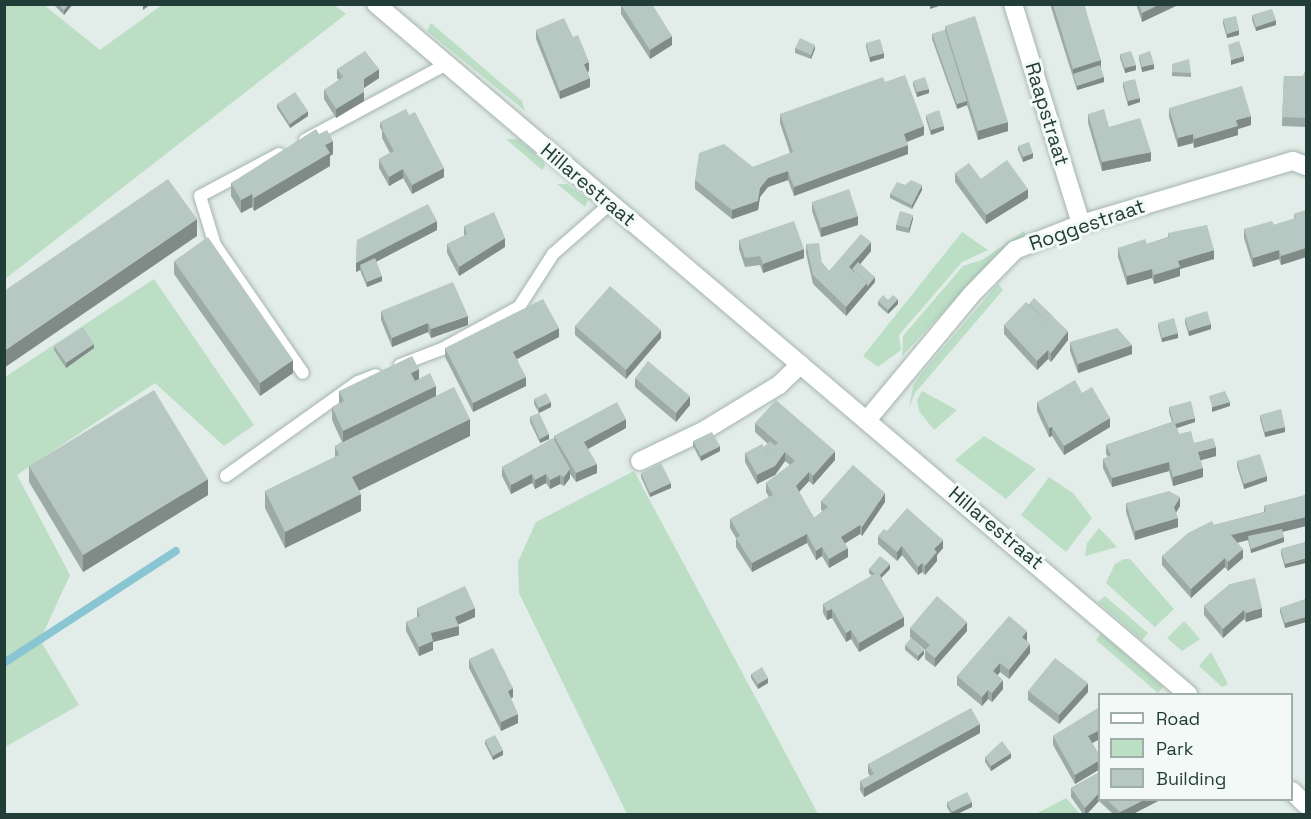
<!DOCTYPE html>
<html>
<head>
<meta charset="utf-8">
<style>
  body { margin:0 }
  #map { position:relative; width:1311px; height:819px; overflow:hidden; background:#e2ece8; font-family:"Space Grotesk",sans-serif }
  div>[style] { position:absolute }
  .green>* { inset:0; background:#bbdec5 }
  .stream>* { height:8px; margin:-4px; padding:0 4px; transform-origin:4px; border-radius:4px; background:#89c5d2 }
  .roads { filter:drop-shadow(0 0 2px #a5b4af) drop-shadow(0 0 2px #a5b4af) }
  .lane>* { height:12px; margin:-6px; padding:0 6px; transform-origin:6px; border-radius:6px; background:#fff }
  .street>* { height:18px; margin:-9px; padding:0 9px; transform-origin:9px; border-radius:9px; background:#fff }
  .secondary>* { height:18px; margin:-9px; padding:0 9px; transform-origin:9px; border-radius:9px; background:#fff }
  .wall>* { inset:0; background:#9daba6 }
  .shaded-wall>* { inset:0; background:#808b87 }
  .building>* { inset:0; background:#b7c7c1 }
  span { translate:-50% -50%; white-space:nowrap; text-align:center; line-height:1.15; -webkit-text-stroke:6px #f3f9f6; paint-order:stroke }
  .street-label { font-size:20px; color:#223d37 }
  .frame { position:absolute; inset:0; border:6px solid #223d37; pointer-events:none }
  .legend { position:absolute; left:1098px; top:693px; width:195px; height:108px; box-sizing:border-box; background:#f3f9f6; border:2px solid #9faeaa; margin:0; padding:8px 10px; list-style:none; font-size:18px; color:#223d37 }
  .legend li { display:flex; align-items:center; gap:12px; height:30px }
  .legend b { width:30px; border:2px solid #9faeaa }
</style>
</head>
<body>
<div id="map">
  <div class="green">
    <i style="clip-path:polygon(5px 4px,44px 5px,100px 50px,162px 5px,334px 5px,346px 14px,5px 279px)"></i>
    <i style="clip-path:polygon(431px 23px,522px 101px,525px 111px,427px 31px)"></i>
    <i style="clip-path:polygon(506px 139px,518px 139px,544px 161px,545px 167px,542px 170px)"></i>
    <i style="clip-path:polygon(557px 184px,567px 184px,588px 199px,585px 207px)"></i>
    <i style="clip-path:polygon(1024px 231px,1026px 235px,996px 256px,902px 356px,903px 336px,963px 266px,982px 260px)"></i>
    <i style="clip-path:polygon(962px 232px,988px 250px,962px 262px,899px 335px,901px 350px,878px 367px,863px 356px)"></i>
    <i style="clip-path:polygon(154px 279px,254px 425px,224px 446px,155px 383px,17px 475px,70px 575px,40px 640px,79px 705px,5px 747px,5px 377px)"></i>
    <i style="clip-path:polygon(998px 284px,1003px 290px,915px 393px,909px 408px,913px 386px,921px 374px)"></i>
    <i style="clip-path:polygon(922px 391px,957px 410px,934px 430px,919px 411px,917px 400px)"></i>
    <i style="clip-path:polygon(984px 436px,1036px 469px,1006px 499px,955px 460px)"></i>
    <i style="clip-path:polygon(634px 471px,818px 814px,627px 814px,519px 593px,518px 562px,536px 522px)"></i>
    <i style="clip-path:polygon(1049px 477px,1073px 493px,1092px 518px,1066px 552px,1021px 515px)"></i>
    <i style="clip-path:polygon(1099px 528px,1117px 547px,1085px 556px,1087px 543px)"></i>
    <i style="clip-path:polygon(1124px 559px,1130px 559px,1174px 609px,1155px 627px,1106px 583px,1115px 564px)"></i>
    <i style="clip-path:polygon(1105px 596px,1148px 633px,1142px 640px,1098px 602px)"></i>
    <i style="clip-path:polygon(1184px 621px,1200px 639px,1182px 651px,1167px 638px)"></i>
    <i style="clip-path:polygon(1101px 633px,1163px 687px,1158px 693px,1096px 640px)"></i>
    <i style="clip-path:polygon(1211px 652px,1228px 684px,1222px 687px,1199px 666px)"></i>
    <i style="clip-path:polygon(1066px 798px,1080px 814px,1036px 814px)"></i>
  </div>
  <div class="stream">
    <i style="left:4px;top:663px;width:205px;rotate:-33.1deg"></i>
  </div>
  <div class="roads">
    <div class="lane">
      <i style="left:305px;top:140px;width:161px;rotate:-28.2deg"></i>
      <i style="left:279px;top:154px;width:89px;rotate:152deg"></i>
      <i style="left:200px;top:196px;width:51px;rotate:73deg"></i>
      <i style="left:215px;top:245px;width:155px;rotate:55.5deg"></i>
      <i style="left:400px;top:365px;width:45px;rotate:-20.9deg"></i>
      <i style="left:442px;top:349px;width:88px;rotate:-28.6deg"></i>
      <i style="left:519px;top:307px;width:63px;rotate:-57.3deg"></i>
      <i style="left:553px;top:254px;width:77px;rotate:-41.3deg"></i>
      <i style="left:226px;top:476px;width:162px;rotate:-35.5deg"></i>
      <i style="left:358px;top:382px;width:19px;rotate:-21deg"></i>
    </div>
    <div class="street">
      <i style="left:1013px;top:4px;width:230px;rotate:72.8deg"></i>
      <i style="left:867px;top:420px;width:164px;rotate:-50.2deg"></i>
      <i style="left:972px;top:294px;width:62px;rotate:-45.7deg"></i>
      <i style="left:1015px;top:250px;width:71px;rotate:-21.5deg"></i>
      <i style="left:1081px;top:224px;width:221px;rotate:-16.6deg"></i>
      <i style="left:1293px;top:161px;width:14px;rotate:21deg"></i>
      <i style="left:640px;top:461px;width:72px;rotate:-25.5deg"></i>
      <i style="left:705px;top:430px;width:87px;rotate:-31.3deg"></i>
      <i style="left:779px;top:385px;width:30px;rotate:-44deg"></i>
    </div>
    <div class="secondary">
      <i style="left:376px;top:4px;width:1066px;rotate:40.36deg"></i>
      <i style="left:1292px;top:791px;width:20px;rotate:45deg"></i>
    </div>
  </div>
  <div class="wall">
    <i style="clip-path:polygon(55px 4px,73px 4px,64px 15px,55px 6px)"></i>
    <i style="clip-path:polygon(1050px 4px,1084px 4px,1104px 82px,1077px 90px)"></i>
    <i style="clip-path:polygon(1136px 4px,1180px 4px,1142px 22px)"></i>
    <i style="clip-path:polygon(621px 5px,672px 45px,650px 59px,621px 14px)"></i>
    <i style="clip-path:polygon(1252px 15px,1276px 25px,1256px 31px,1252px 20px)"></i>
    <i style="clip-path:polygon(1223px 19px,1239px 35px,1227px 38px,1223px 24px)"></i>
    <i style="clip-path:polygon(945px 26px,1008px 131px,978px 140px,967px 105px,957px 109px,932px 39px,932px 34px,945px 30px)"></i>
    <i style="clip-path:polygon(536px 30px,589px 71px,588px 72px,590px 87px,560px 99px,536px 39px)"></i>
    <i style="clip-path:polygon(866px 43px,884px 58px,870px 62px,866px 47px)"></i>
    <i style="clip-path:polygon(795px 48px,815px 49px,811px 59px,795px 53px)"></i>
    <i style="clip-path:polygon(1120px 54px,1136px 70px,1125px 73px,1120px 58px)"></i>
    <i style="clip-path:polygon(1139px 55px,1154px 69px,1142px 72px,1139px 59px)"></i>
    <i style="clip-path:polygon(1172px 64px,1191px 73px,1191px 77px,1172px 76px)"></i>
    <i style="clip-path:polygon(337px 69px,379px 78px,364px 88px,364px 101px,336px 118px,324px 99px,324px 90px,339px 80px,337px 78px)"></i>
    <i style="clip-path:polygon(1306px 70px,1306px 127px,1282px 126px,1284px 76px,1303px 76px)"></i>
    <i style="clip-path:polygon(913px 81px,929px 93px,917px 97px,913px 85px)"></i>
    <i style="clip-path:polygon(885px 82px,924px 135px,907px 142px,908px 154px,794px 196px,788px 180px,768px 187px,760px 197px,758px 210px,732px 219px,695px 189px,695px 180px,753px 167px,790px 153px,780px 123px,780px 114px)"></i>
    <i style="clip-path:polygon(1123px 82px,1140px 102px,1128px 106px,1123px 87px)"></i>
    <i style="clip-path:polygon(277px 104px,308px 116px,290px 128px,277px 108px)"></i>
    <i style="clip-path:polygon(1169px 108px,1251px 125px,1238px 129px,1238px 135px,1194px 148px,1193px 143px,1178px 147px,1169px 117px)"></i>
    <i style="clip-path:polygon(1088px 114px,1109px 127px,1151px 161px,1102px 171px,1088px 123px)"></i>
    <i style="clip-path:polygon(926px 115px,944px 130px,931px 135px,926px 119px)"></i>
    <i style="clip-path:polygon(380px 122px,444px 177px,412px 194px,403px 178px,389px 186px,379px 168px,379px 159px,390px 153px,382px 138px,382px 131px,380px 127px)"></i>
    <i style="clip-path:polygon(319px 134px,333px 154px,330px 156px,330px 166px,254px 211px,252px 207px,241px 213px,231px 196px,231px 183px)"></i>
    <i style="clip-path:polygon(1018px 146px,1033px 158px,1023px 162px,1018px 150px)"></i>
    <i style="clip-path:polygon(955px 173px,981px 179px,1028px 198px,986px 224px,955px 182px)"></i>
    <i style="clip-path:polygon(905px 185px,922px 190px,912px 209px,890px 198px,890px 194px)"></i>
    <i style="clip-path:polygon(812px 202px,858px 225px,821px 237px,812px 211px)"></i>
    <i style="clip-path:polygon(1306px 210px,1306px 257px,1281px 265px,1279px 259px,1253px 267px,1244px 238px,1244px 229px,1274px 225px,1294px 219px,1294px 214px)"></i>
    <i style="clip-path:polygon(913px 219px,909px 233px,896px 230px,896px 225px)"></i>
    <i style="clip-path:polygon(464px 226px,505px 247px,459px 276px,447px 253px,447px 244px,464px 236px)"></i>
    <i style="clip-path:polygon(437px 230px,376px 262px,382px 281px,367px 287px,360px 270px,356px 272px,357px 240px)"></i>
    <i style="clip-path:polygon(1168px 233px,1214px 259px,1180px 269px,1180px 276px,1154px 284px,1152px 278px,1127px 285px,1118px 257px,1118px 248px,1147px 244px,1168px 237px)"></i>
    <i style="clip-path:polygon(739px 240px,804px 258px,763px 273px,760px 265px,745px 267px,739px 249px)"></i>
    <i style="clip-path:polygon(806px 244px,829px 271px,871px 251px,860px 264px,875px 282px,846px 316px,813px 284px,806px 253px)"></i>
    <i style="clip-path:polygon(174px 261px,293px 373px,260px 396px,174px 274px)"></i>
    <i style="clip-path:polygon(888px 300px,898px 304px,888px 314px,878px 305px,878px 301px)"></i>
    <i style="clip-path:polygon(1029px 304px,1055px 319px,1068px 340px,1051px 362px,1048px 359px,1037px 370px,1004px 334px,1004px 325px)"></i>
    <i style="clip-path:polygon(381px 311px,468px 325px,431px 338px,428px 332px,392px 347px,381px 320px)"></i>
    <i style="clip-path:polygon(1185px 318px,1211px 329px,1189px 336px,1185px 323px)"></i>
    <i style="clip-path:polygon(1158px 323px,1178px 338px,1162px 342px,1158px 327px)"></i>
    <i style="clip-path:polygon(575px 326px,661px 338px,626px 379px,575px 335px)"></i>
    <i style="clip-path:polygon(559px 337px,517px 359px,526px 386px,473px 412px,445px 357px,445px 348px)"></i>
    <i style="clip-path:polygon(1070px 342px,1132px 354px,1078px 373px,1070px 351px)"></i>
    <i style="clip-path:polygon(54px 346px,94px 348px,66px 368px,54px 350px)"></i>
    <i style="clip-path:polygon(635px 378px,690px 405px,676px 422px,635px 387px)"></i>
    <i style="clip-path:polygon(419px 379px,436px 396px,470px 436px,359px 491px,361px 511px,285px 548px,265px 508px,265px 491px,335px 457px,335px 446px,342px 442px,332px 420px,332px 407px,339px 404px,339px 391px)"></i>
    <i style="clip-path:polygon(1082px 393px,1110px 427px,1064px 455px,1052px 436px,1049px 437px,1037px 411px,1037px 402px)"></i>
    <i style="clip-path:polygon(534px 399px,551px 407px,539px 413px,549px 439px,540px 443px,530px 422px,530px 417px,539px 413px,534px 404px)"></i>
    <i style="clip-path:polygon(1169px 407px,1195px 422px,1177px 428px,1179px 434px,1216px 456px,1201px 460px,1203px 477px,1173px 486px,1169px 471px,1112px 487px,1103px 468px,1103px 459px,1108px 457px,1106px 454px,1106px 445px,1172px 422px,1169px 412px)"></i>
    <i style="clip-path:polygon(1260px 415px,1285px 432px,1265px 437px,1260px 419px)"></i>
    <i style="clip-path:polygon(755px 423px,835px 460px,813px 485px,809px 481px,799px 492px,814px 518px,823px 511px,821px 510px,821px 501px,885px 502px,862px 536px,860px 534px,845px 543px,848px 557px,829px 568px,822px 556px,816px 560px,807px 543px,752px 572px,736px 547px,736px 538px,730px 528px,730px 519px,769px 497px,766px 492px,766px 483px,790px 465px,785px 461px,775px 475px,757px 484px,745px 462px,745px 453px,764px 447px,768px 444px,755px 432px)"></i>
    <i style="clip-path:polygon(626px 428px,588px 449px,597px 473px,576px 482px,570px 474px,570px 478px,564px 486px,560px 484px,550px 489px,546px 483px,535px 489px,532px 483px,511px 494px,502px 476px,502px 467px,554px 439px,554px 436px)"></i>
    <i style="clip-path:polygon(693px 441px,720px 451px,701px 461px,693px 446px)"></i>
    <i style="clip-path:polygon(1237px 461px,1267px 481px,1244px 489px,1237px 466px)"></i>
    <i style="clip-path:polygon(29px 466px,208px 495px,83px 572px,29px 482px)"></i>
    <i style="clip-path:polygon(641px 473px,671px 488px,650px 497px,641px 477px)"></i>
    <i style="clip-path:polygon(1306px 495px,1306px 526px,1282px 532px,1284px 542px,1251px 553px,1248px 540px,1237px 543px,1243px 558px,1228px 571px,1225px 567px,1191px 598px,1162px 565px,1162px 556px,1214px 525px,1264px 512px,1264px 506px)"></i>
    <i style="clip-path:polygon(1126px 503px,1180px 506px,1176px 513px,1178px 527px,1135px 540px,1126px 512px)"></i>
    <i style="clip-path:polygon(887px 531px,943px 548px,937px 555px,937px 561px,925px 575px,922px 572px,918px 575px,902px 555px,897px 561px,878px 544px,878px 536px)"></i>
    <i style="clip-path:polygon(1306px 542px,1285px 568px,1281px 554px,1281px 549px)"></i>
    <i style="clip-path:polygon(869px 569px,890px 569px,881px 578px,904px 626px,859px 652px,851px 639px,846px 642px,832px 618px,827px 620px,823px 613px,823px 604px,872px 576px,869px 573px)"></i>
    <i style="clip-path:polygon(1230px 584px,1262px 617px,1246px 622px,1244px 619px,1223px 638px,1204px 615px,1204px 606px)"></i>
    <i style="clip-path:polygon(1306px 599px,1306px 622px,1285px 628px,1280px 612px,1280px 608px)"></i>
    <i style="clip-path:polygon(417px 608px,475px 617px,458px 624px,459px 635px,433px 642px,433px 650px,419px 656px,406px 631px,406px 622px,417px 617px)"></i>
    <i style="clip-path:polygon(910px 628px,967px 631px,935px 667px,925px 659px,925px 650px,910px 637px)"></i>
    <i style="clip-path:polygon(1027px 640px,1030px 653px,1009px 679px,1000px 672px,998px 675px,1003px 689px,992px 702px,988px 699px,982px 706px,957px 685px,957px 676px)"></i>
    <i style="clip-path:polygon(905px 645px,924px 654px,918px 661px,905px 650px)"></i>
    <i style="clip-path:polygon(469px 659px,513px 697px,511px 698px,518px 723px,501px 731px,469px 668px)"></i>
    <i style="clip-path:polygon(751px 674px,768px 683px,758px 689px,751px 678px)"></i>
    <i style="clip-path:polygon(1028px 691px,1088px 692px,1059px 724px,1028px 700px)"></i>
    <i style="clip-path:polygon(1100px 707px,1100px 739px,1092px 743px,1100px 756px,1100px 769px,1075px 784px,1053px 745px,1053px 736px)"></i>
    <i style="clip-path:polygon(980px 733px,864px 797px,860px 790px,860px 781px,870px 776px,868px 773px,868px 764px)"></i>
    <i style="clip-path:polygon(485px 740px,503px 755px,493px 760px,485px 744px)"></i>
    <i style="clip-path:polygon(985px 757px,1011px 758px,991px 771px,985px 762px)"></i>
    <i style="clip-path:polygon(1100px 772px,1100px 800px,1160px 800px,1133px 814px,1113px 814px,1099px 801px,1087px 814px,1083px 814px,1071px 797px,1071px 788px)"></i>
    <i style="clip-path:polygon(947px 802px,972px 807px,957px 814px,951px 814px,947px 807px)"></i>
  </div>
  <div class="shaded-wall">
    <i style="clip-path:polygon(69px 4px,73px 4px,64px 15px,64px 10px)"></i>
    <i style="clip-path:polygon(144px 4px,151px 4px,143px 10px,143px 5px)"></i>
    <i style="clip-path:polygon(930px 4px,945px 4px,930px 9px)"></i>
    <i style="clip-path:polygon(1160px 4px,1180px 4px,1142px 22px,1142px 13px)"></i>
    <i style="clip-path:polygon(1276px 20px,1276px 25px,1256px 31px,1256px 27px)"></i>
    <i style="clip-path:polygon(1239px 30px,1239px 35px,1227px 38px,1227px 34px)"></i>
    <i style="clip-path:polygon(672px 36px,672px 45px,650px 59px,650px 50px)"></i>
    <i style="clip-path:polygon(815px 45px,815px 49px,811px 59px,811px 55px)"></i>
    <i style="clip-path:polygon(884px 53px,884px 58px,870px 62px,870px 57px)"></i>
    <i style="clip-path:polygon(1244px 56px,1244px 61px,1231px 65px,1231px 60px)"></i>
    <i style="clip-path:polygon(1101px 60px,1101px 69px,1073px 74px,1073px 78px,1073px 69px)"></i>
    <i style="clip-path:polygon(589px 62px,589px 71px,584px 73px,584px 64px)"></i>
    <i style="clip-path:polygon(1154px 64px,1154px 69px,1142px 72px,1142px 67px)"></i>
    <i style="clip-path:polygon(1136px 65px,1136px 70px,1125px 73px,1125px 68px)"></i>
    <i style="clip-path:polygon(379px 69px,379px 78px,364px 88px,364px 79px)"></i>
    <i style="clip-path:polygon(1104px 77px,1104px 82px,1077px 90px,1077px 86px)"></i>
    <i style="clip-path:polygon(590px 78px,590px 87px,560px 99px,560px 91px)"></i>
    <i style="clip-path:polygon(929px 89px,929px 93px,917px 97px,917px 92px)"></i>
    <i style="clip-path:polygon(364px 92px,364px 101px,336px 118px,336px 109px)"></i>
    <i style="clip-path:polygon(1140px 98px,1140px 102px,1128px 106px,1128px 101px)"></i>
    <i style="clip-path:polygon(967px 101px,967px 105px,957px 109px,957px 104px)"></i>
    <i style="clip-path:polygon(308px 111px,308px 116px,290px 128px,290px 124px)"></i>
    <i style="clip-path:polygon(1251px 116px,1251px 125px,1238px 129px,1238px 135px,1194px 148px,1194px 139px,1236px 120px)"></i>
    <i style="clip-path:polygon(1008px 122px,1008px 131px,978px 140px,978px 131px)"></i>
    <i style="clip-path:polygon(924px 126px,924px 135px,904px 143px,904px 134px)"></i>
    <i style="clip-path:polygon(944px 126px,944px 130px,931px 135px,931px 130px)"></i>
    <i style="clip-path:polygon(1193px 134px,1193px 143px,1178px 147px,1178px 138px)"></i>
    <i style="clip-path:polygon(333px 141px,333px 154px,330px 156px,330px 166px,254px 211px,254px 198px,325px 145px)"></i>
    <i style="clip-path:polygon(908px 145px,908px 154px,794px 196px,794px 187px)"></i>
    <i style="clip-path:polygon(1151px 152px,1151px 161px,1102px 171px,1102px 162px)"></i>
    <i style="clip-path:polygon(1033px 153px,1033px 158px,1023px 162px,1023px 157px)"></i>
    <i style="clip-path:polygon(444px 168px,444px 177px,412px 194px,412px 185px)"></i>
    <i style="clip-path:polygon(403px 169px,403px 178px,389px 186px,389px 177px)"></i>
    <i style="clip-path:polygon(788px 171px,788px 180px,768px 187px,760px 197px,758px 210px,732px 219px,732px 210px,760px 188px,768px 178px)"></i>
    <i style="clip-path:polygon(922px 185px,922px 190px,912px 209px,912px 205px)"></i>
    <i style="clip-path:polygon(1028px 189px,1028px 198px,986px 224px,986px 215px)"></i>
    <i style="clip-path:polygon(252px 194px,252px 207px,241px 213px,241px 200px)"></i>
    <i style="clip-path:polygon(913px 215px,913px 219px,909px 233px,909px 228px)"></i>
    <i style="clip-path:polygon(858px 216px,858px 225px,821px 237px,821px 228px)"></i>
    <i style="clip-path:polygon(197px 219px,197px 236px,4px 368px,4px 351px)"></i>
    <i style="clip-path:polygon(437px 221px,437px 230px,362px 269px,360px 265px,360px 270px,356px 272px,356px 263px)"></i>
    <i style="clip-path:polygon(505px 238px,505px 247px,459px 276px,459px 267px)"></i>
    <i style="clip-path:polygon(871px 242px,871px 251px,852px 274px,849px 267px)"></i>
    <i style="clip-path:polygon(1305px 242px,1306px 242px,1306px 257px,1281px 265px,1281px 256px)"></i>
    <i style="clip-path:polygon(804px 249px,804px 258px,763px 273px,763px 264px)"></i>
    <i style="clip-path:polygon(1214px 250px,1214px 259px,1180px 269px,1180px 276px,1154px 284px,1154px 275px,1178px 261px)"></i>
    <i style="clip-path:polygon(1279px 250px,1279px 259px,1253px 267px,1253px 258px)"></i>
    <i style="clip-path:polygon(1152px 269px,1152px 278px,1127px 285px,1127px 276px)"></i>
    <i style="clip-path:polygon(382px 276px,382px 281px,367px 287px,367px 282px)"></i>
    <i style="clip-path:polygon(875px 277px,875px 282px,846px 316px,846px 307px,867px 283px)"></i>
    <i style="clip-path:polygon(898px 299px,898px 304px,888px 314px,888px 310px)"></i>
    <i style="clip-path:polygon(468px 316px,468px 325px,431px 338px,431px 329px)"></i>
    <i style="clip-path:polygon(428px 323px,428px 332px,392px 347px,392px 338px)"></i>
    <i style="clip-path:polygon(1211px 324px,1211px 329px,1189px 336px,1189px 331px)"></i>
    <i style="clip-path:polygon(559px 328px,559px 337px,513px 361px,513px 352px)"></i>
    <i style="clip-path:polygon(661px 330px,661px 338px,626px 379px,626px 370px)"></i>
    <i style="clip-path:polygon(1068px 331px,1068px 340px,1051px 362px,1051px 353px)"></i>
    <i style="clip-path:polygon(1178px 333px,1178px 338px,1162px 342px,1162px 338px)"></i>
    <i style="clip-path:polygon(94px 344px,94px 348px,66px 368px,66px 363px)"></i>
    <i style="clip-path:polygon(1132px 345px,1132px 354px,1078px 373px,1078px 364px)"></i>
    <i style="clip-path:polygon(1048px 350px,1048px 359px,1037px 370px,1037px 361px)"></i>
    <i style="clip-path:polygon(293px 360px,293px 373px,260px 396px,260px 383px)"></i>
    <i style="clip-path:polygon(419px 369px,419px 382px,411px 386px,411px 373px)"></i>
    <i style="clip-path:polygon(526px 377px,526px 386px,473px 412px,473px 403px)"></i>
    <i style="clip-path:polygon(436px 386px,436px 399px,343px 444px,343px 431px)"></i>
    <i style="clip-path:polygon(690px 396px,690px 405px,676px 422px,676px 413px)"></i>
    <i style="clip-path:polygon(551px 402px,551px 407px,539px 413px,539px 408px)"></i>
    <i style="clip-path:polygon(1230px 402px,1230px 406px,1212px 412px,1212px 407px)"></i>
    <i style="clip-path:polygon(1110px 418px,1110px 427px,1064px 455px,1064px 446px)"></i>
    <i style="clip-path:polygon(1195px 418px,1195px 422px,1174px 429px,1174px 424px)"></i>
    <i style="clip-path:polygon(470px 419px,470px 436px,352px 494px,352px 477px)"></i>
    <i style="clip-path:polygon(626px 419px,626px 428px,584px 451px,584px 442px)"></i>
    <i style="clip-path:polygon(1052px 427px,1052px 436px,1049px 437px,1049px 428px)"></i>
    <i style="clip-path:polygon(1285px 427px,1285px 432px,1265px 437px,1265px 432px)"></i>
    <i style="clip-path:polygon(549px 434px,549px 439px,540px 443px,540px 439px)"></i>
    <i style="clip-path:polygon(720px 446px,720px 451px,701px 461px,701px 456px)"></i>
    <i style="clip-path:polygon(1216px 447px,1216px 456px,1198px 461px,1198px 452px)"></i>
    <i style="clip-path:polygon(835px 451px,835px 460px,813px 485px,813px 476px)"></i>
    <i style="clip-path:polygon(785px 452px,785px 461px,775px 475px,757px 484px,757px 475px)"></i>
    <i style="clip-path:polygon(1169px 462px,1169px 471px,1112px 487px,1112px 478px)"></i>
    <i style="clip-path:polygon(597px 464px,597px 473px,576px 482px,576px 473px)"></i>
    <i style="clip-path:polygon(1203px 468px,1203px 477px,1173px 486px,1173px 477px)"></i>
    <i style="clip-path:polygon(570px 469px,570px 478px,564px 486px,564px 477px)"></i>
    <i style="clip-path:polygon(809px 472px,809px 481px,796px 495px,796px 486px)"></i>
    <i style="clip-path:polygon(532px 474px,532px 483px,511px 494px,511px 485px)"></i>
    <i style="clip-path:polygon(546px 474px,546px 483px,535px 489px,535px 480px)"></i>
    <i style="clip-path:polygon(560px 475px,560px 484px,550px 489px,550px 480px)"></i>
    <i style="clip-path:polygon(1267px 476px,1267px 481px,1244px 489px,1244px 484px)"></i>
    <i style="clip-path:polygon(208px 479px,208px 495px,83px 572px,83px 555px)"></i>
    <i style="clip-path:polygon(671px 483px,671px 488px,650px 497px,650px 493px)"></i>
    <i style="clip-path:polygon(885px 493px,885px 502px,862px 536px,862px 527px)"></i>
    <i style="clip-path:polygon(361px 494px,361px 511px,285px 548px,285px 532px)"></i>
    <i style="clip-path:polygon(1180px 497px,1180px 506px,1174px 516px,1174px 507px)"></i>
    <i style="clip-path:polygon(1306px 517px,1306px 526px,1249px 540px,1248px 536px,1248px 540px,1231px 544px,1231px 535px)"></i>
    <i style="clip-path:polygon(1178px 518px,1178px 527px,1135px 540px,1135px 531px)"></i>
    <i style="clip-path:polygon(860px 525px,860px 534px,841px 546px,841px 537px)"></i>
    <i style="clip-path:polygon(807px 534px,807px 543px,752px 572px,752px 563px)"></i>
    <i style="clip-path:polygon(1284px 537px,1284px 542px,1251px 553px,1251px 549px)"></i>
    <i style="clip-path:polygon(943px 540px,943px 548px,937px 555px,937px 561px,925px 575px,925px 566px,934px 549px)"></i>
    <i style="clip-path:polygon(902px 546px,902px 555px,897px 561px,897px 552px)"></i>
    <i style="clip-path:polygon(822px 547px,822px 556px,816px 560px,816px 551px)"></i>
    <i style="clip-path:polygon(848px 548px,848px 557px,829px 568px,829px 559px)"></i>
    <i style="clip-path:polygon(1243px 549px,1243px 558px,1228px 571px,1228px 562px)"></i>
    <i style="clip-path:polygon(1225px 558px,1225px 567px,1191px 598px,1191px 589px)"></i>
    <i style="clip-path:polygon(1306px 558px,1306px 563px,1285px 568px,1285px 564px)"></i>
    <i style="clip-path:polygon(922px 563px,922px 572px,918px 575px,918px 567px)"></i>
    <i style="clip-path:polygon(890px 564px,890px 569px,878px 581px,878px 577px)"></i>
    <i style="clip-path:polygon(475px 608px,475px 617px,455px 626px,455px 617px)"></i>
    <i style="clip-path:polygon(1262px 608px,1262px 617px,1246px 622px,1246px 613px)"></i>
    <i style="clip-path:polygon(832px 609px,832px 618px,827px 620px,827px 611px)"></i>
    <i style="clip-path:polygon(1244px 610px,1244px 619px,1223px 638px,1223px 629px)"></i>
    <i style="clip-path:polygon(904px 617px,904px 626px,859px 652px,859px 643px)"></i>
    <i style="clip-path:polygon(1306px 617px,1306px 622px,1285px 628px,1285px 623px)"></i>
    <i style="clip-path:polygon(967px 622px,967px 631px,935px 667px,935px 658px)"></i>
    <i style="clip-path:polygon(459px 626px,459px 635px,433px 642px,433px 650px,419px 656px,419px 647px,431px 633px)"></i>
    <i style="clip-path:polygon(851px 630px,851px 639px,846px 642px,846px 633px)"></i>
    <i style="clip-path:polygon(1027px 631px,1027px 640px,1022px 646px,1022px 637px)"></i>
    <i style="clip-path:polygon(1030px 644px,1030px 653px,1009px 679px,1009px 670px)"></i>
    <i style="clip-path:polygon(924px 650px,924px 654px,918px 661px,918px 656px)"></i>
    <i style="clip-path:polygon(1000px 663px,1000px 672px,993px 680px,993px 671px)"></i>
    <i style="clip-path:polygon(768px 678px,768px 683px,758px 689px,758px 684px)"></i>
    <i style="clip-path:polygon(1003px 680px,1003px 689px,992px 702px,992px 693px)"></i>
    <i style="clip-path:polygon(1088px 683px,1088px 692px,1059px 724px,1059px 715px)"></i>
    <i style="clip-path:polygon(513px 688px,513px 697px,508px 700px,508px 691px)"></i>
    <i style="clip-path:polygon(988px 690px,988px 699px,982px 706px,982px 697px)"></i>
    <i style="clip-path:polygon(518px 714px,518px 723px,501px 731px,501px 722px)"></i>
    <i style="clip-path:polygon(980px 724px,980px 733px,864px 797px,864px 788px)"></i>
    <i style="clip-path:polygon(1100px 730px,1100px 739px,1088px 745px,1088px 736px)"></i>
    <i style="clip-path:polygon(503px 750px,503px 755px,493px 760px,493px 756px)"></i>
    <i style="clip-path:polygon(1011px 753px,1011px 758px,991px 771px,991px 766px)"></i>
    <i style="clip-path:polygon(1100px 760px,1100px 769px,1075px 784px,1075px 775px)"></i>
    <i style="clip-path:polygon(1099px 792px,1099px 801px,1087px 814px,1085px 814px,1085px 808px)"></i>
    <i style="clip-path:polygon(1144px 800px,1160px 800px,1133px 814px,1120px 814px,1120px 812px)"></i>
    <i style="clip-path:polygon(972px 802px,972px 807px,957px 814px,952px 814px,952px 812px)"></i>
  </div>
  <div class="building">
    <i style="clip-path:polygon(58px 4px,69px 4px,64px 10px)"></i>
    <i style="clip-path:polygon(639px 4px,652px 4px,672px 36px,650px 50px,621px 5px)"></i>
    <i style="clip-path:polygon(1053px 4px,1084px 4px,1101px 60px,1073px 69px)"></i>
    <i style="clip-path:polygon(1139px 4px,1160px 4px,1142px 13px)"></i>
    <i style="clip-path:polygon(1272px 9px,1276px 20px,1256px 27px,1252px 15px)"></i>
    <i style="clip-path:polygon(975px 16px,1008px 122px,978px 131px,945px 26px)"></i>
    <i style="clip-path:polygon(1236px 16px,1239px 30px,1227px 34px,1223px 19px)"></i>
    <i style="clip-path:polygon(564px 18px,573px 37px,578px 35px,589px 62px,584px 64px,590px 78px,560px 91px,536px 30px)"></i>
    <i style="clip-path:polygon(945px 30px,967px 101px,957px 104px,932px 34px)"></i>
    <i style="clip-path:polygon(800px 38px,815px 45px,811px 55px,795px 48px)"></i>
    <i style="clip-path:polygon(880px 39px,884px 53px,870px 57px,866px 43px)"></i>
    <i style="clip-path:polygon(1239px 41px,1244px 56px,1231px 60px,1228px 45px)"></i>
    <i style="clip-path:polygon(365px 51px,379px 69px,364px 79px,364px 92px,336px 109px,324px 90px,343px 77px,337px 69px)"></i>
    <i style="clip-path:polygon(1131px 51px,1136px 65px,1125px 68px,1120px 54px)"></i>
    <i style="clip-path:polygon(1150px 51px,1154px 64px,1142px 67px,1139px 55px)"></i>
    <i style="clip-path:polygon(1189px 59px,1191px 73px,1172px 72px,1172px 64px)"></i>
    <i style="clip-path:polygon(1100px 65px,1104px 77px,1077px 86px,1073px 74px)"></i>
    <i style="clip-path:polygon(1306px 70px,1306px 118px,1282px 117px,1284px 76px,1303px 76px)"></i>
    <i style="clip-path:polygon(905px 75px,924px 126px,904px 134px,908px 145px,794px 187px,788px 171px,768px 178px,760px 188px,758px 201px,732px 210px,695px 180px,699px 153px,724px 144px,753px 167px,793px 152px,780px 114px,883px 77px,885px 82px)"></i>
    <i style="clip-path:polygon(925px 77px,929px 89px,917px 92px,913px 81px)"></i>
    <i style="clip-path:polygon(1135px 79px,1140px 98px,1128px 101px,1123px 82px)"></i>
    <i style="clip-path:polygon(1242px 86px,1251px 116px,1236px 120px,1238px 126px,1194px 139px,1193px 134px,1178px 138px,1169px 108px)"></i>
    <i style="clip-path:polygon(295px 92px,308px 111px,290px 124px,277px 104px)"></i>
    <i style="clip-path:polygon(406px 109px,409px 115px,383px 129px,380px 122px)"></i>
    <i style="clip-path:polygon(1104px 109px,1109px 127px,1140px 118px,1151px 152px,1102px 162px,1088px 114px)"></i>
    <i style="clip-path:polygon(939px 110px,944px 126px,931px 130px,926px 115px)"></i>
    <i style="clip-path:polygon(415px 112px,444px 168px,412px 185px,403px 169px,389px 177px,379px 159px,394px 151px,382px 129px)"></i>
    <i style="clip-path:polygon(316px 129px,319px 134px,327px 130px,333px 141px,325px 145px,330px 153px,254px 198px,252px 194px,241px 200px,231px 183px)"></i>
    <i style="clip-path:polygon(1029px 142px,1033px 153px,1023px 157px,1018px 146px)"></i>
    <i style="clip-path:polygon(1007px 160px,1028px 189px,986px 215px,955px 173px,969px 163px,981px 179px)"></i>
    <i style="clip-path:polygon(168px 179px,197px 219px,4px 351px,4px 291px)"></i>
    <i style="clip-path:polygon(911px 180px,922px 185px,912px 205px,890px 194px,897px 182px,905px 185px)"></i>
    <i style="clip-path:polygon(849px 189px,858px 216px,821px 228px,812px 202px)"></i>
    <i style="clip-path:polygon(428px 204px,437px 221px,356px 263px,357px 240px)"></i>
    <i style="clip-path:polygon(1306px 210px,1306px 242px,1305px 242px,1306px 248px,1281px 256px,1279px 250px,1253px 258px,1244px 229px,1272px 221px,1274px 225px,1295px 218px,1294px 214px)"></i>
    <i style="clip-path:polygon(900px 211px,913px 215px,909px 228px,896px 225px)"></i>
    <i style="clip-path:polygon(494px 212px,505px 238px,459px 267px,447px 244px,467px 234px,464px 226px)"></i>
    <i style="clip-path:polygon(794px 221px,804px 249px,763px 264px,760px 256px,745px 258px,739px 240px)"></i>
    <i style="clip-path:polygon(1207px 225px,1214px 250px,1178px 261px,1180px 267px,1154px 275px,1152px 269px,1127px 276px,1118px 248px,1145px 239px,1147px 244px,1169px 237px,1168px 233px)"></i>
    <i style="clip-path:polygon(861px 234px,871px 242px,849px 267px,867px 283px,846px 307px,813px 275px,806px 244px,819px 243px,822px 264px,829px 271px)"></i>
    <i style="clip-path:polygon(208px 237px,293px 360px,260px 383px,174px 261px)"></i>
    <i style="clip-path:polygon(375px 258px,382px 276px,367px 282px,360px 265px)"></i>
    <i style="clip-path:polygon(858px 262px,875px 277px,867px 287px,867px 283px,852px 269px)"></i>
    <i style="clip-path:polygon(453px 282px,468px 316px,431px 329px,428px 323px,392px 338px,381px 311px)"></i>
    <i style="clip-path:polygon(610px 286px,661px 330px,626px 370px,575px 326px)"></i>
    <i style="clip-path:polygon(883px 295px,888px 300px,893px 295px,898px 299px,888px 310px,878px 301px)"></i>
    <i style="clip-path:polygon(1034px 298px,1055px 318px,1052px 316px,1047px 321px,1029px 304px)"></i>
    <i style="clip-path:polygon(543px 299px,559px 328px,513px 352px,526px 377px,473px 403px,445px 348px)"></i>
    <i style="clip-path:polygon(1026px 302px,1047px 321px,1052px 316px,1068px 331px,1051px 353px,1048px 350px,1037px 361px,1004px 325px)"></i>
    <i style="clip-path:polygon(1207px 311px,1211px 324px,1189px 331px,1185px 318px)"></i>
    <i style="clip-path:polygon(1174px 318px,1178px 333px,1162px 338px,1158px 323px)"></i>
    <i style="clip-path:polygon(83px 327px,94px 344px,66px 363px,54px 346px)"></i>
    <i style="clip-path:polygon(1117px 328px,1132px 345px,1078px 364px,1070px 342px)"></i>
    <i style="clip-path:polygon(412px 356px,419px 369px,411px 373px,415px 381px,430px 373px,436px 386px,343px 431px,332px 407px,344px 401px,339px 391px)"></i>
    <i style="clip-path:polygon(648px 361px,690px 396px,676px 413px,635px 378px)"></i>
    <i style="clip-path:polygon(1075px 380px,1082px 393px,1092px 387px,1110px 418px,1064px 446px,1052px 427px,1049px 428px,1037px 402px)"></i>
    <i style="clip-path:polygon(454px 387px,470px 419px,352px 477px,361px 494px,285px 532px,265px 491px,339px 455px,335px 446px)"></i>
    <i style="clip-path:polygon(154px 390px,208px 479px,83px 555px,29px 466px)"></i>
    <i style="clip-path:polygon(1225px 391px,1230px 402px,1212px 407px,1209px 396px)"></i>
    <i style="clip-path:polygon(546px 393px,551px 402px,539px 408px,534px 399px)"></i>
    <i style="clip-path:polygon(776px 400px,835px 451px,813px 476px,809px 472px,796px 486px,814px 518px,828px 507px,821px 501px,853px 465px,885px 493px,862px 527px,860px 525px,841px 537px,848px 548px,829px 559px,822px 547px,816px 551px,807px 534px,752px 563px,736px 538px,740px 536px,730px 519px,773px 495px,766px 483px,795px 461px,785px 452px,775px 466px,757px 475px,745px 453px,762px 444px,768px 454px,778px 443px,755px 423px)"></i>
    <i style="clip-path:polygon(1191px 401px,1195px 418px,1175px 424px,1174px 421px,1173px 421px,1169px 407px)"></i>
    <i style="clip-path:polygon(617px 402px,626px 419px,584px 442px,597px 464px,576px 473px,554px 436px)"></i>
    <i style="clip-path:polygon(1281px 409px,1285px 427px,1265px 432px,1260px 415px)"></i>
    <i style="clip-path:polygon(539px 413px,549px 434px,540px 439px,530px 417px)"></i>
    <i style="clip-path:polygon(1174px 421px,1179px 434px,1191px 431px,1194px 443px,1213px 438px,1216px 447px,1198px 452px,1203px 468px,1173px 477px,1169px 462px,1112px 478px,1103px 459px,1111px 455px,1106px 445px)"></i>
    <i style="clip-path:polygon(712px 432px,720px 446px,701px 456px,693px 441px)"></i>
    <i style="clip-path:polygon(553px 438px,570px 469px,564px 477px,560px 475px,550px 480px,546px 474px,535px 480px,532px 474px,511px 485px,502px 467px)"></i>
    <i style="clip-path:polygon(770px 441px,776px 446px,768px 454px,764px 447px)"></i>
    <i style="clip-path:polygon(1260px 454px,1267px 476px,1244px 484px,1237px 461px)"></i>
    <i style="clip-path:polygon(661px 463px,671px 483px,650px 493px,641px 473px)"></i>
    <i style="clip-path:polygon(1169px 491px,1180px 497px,1174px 507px,1178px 518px,1135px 531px,1126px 503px)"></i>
    <i style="clip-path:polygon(1306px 495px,1306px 517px,1231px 535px,1243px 549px,1228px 562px,1225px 558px,1191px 589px,1162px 556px,1188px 533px,1212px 521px,1214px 525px,1266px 512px,1264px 506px)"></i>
    <i style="clip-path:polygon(907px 508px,943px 540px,934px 549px,937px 552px,925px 566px,922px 563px,918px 567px,902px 546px,897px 552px,878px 536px,884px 529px,887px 531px)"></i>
    <i style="clip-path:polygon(1282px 529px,1284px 537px,1251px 549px,1248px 536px)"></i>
    <i style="clip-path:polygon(1306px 542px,1306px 558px,1285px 564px,1281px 549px)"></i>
    <i style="clip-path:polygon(880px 556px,890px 564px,880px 575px,878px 572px,875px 574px,869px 569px)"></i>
    <i style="clip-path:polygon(878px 572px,904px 617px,859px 643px,851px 630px,846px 633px,832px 609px,827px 611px,823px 604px)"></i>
    <i style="clip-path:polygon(1255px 578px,1262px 608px,1246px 613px,1244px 610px,1223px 629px,1204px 606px,1230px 584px)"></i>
    <i style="clip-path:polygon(465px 586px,475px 608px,455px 617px,459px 626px,431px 633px,433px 641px,419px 647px,406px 622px,420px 616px,417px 608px)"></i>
    <i style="clip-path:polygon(937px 596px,967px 622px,935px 658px,925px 650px,930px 645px,910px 628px)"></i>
    <i style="clip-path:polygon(1306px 599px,1306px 617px,1285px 623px,1280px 608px)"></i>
    <i style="clip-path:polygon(1009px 616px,1027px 631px,1022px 637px,1030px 644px,1009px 670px,1000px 663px,993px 671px,1003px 680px,992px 693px,988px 690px,982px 697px,957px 676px)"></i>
    <i style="clip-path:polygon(911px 638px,924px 650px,918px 656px,905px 645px)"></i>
    <i style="clip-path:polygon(493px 648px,513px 688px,508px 691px,518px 714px,501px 722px,469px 659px)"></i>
    <i style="clip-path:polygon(1055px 658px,1088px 683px,1059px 715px,1028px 691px)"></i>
    <i style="clip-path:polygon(762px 667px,768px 678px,758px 684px,751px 674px)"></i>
    <i style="clip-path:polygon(1100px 707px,1100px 730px,1088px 736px,1100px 756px,1100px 760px,1075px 775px,1053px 736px)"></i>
    <i style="clip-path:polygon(971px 708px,980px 724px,864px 788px,860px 781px,874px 774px,868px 764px)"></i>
    <i style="clip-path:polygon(495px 735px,503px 750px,493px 756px,485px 740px)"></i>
    <i style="clip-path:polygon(1002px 741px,1011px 753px,991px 766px,985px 757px)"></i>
    <i style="clip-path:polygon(1100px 772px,1100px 792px,1085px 808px,1071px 788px)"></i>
    <i style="clip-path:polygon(967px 792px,972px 802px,952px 812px,947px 802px)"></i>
    <i style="clip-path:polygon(1107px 800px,1144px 800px,1120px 812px)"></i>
  </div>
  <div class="street-label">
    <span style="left:1047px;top:114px;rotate:73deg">Raapstraat</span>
    <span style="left:588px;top:185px;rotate:40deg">Hillarestraat</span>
    <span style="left:1087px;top:225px;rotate:-19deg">Roggestraat</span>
    <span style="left:996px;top:528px;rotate:40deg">Hillarestraat</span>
  </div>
  <div class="frame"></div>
  <ul class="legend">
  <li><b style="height:8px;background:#fff"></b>Road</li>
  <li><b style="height:16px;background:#bbdec5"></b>Park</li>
  <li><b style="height:16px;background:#b7c7c1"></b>Building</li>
  </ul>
</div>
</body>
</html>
